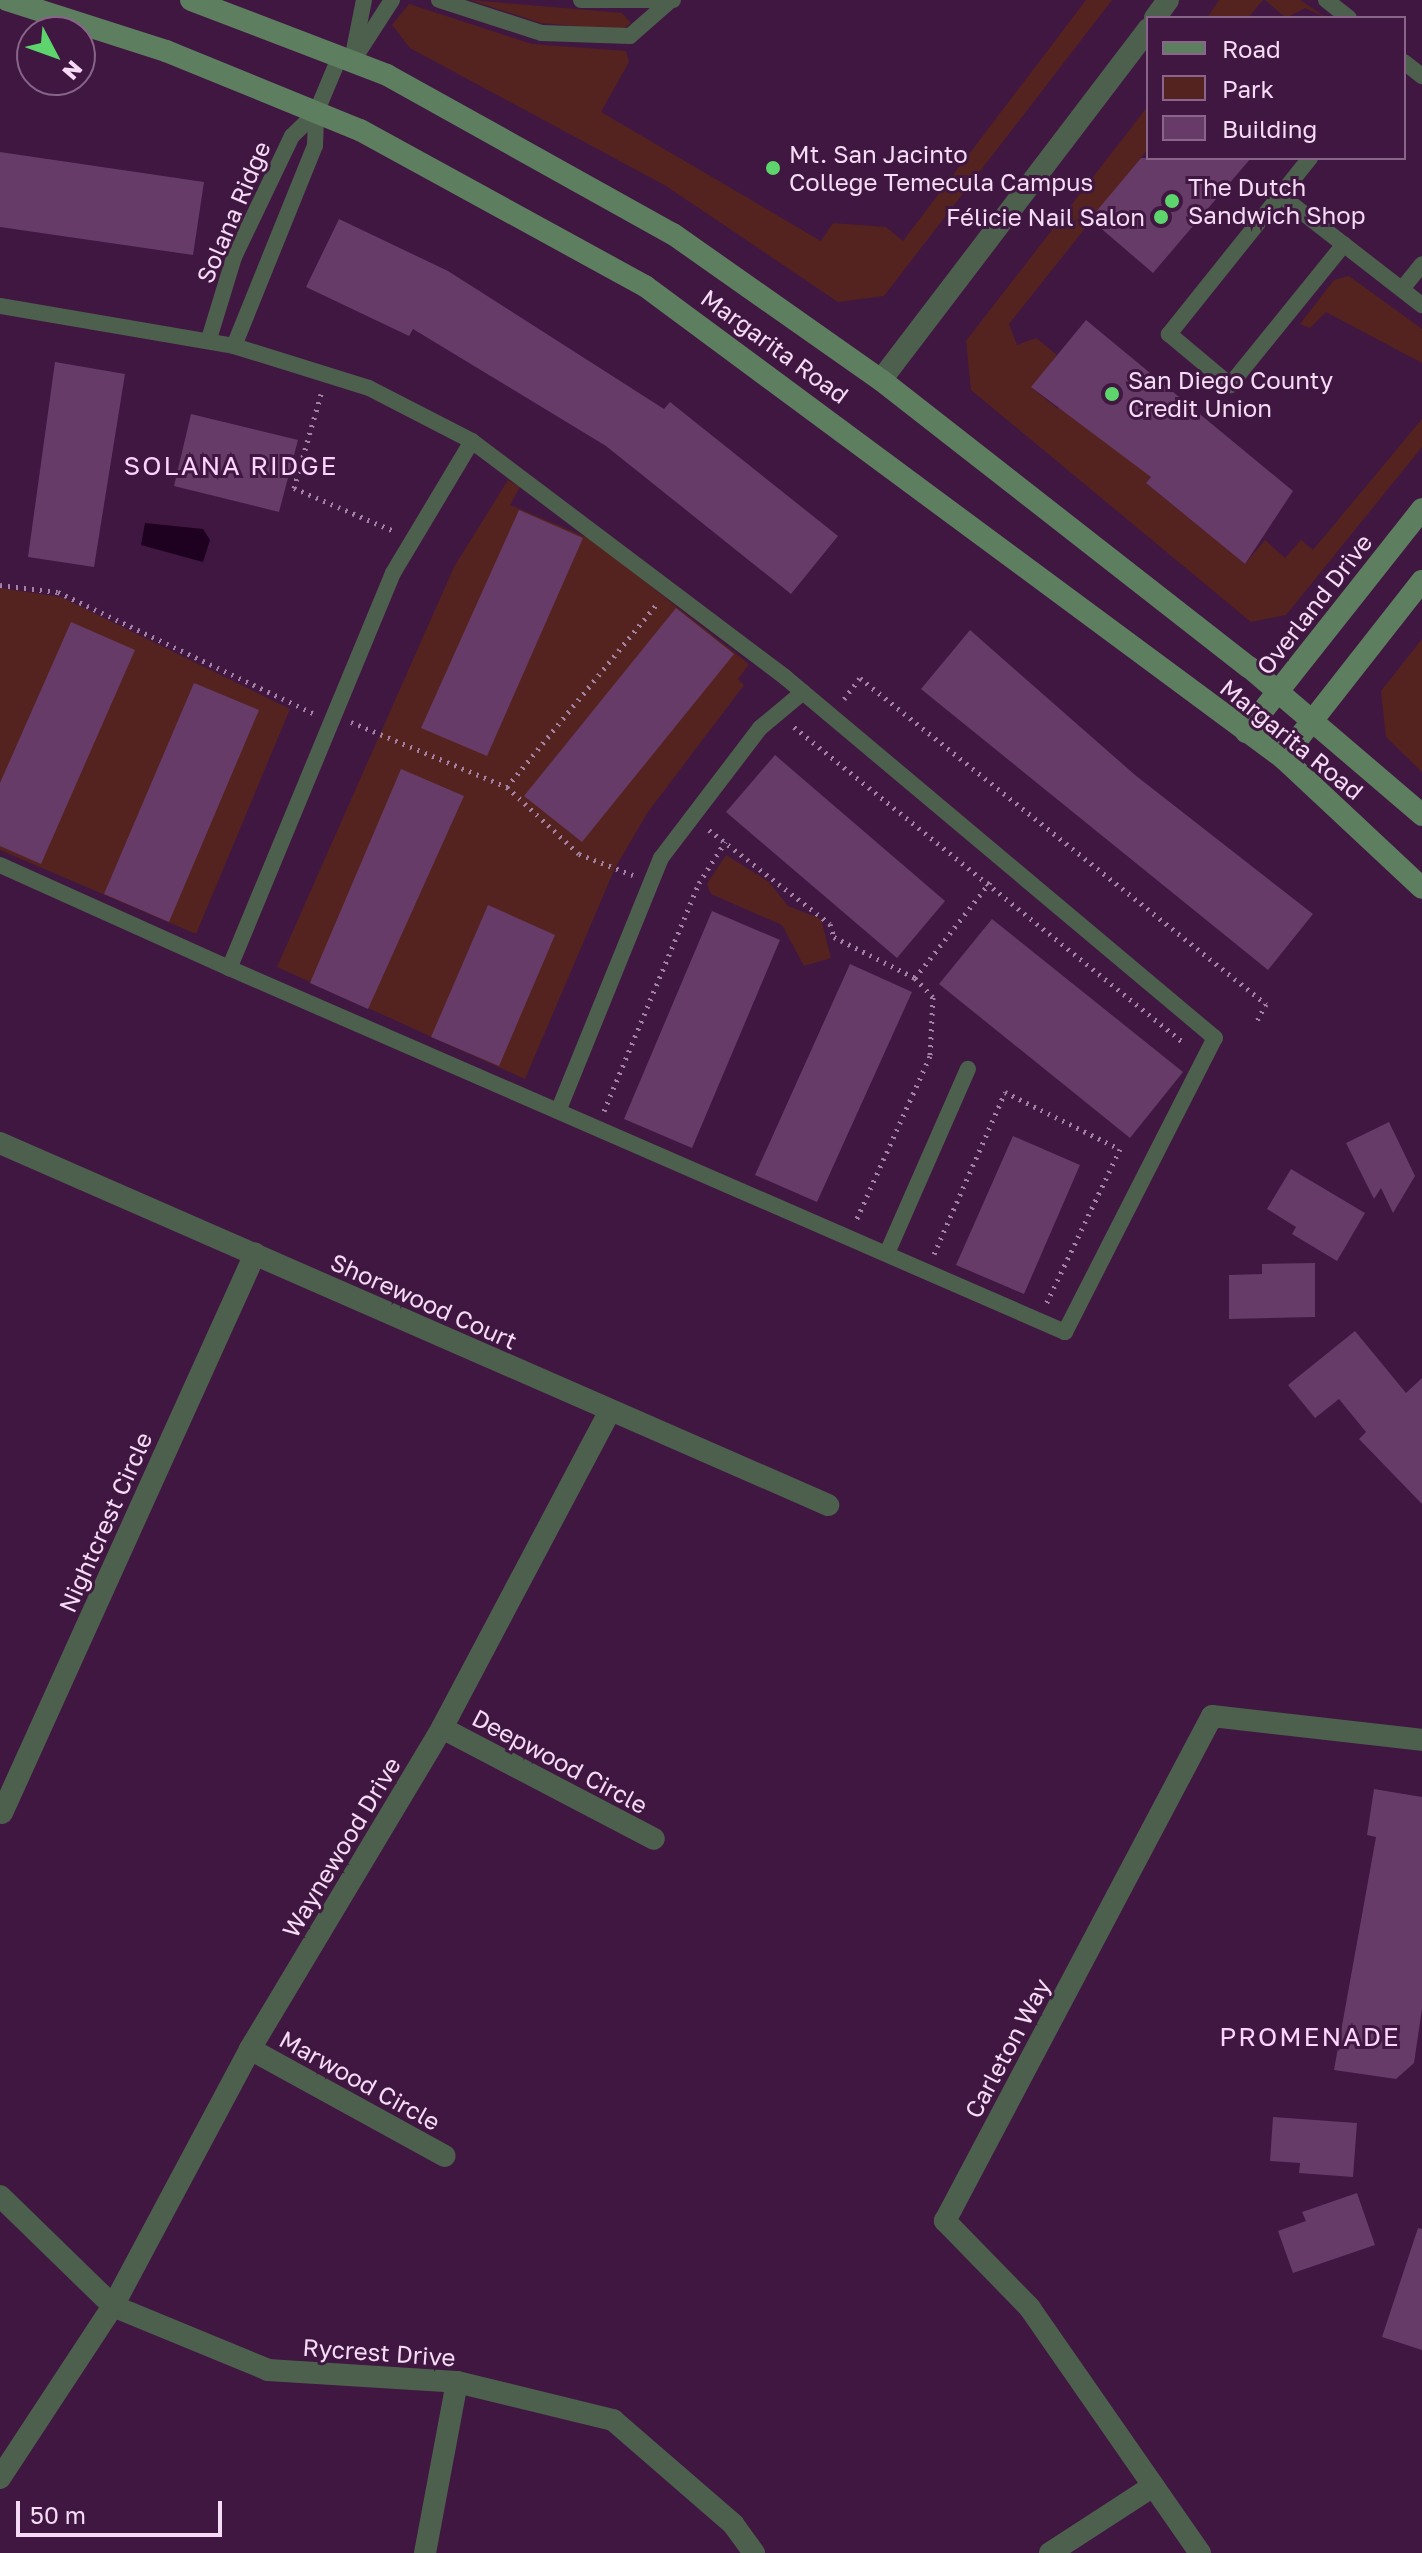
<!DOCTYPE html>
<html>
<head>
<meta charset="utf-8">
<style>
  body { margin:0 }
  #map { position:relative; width:1422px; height:2553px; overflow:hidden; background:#3f1741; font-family:"Golos Text",sans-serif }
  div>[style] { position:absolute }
  .green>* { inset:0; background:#542320 }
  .water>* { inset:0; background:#1e0020 }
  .building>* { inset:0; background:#663b67 }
  .path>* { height:5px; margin-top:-2.5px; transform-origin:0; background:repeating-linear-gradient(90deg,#a382a4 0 2px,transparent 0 8px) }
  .service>* { height:16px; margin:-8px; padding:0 8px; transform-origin:8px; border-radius:8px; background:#4c604d }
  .minor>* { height:22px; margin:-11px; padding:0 11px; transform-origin:11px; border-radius:11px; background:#4c604d }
  .tertiary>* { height:22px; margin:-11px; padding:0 11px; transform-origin:11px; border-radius:11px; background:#4c604d }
  .secondary>* { height:22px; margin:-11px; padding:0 11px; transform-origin:11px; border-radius:11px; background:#5e7e60 }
  .dots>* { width:22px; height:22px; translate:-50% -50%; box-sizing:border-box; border:4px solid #3f1741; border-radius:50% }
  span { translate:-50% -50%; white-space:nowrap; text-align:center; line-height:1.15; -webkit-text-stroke:6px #3f1741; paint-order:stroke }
  .poi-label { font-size:24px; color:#f5dbf5 }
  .left { translate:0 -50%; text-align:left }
  .right { translate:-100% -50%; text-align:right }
  .street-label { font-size:24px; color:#f5dbf5 }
  .neighbourhood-label { font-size:26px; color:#fcd3fc; letter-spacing:2px }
  .legend { position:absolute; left:1146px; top:16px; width:260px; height:144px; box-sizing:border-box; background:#3f1741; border:2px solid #886589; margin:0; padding:10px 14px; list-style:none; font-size:24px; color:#f5dbf5 }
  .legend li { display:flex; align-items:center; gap:16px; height:40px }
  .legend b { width:40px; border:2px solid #886589 }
  .north { position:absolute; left:16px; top:16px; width:80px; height:80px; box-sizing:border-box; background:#3f1741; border:2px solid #886589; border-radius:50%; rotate:131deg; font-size:22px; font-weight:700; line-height:32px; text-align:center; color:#f5dbf5 }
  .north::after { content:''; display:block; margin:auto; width:28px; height:36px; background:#5ed56c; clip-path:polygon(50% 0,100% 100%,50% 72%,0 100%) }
  .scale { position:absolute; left:16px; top:2501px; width:206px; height:36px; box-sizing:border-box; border:4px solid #f5dbf5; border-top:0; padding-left:10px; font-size:24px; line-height:28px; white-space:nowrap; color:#f5dbf5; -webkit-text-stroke:6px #3f1741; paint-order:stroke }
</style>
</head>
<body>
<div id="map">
  <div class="green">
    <i style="clip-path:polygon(470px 0,622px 13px,631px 23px,622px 30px,541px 23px)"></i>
    <i style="clip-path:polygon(1086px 0,1112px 0,884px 296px,838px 302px,666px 186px,410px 48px,392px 25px,409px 4px,532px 44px,626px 51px,629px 62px,601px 112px,821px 241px,833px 223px,886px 227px,903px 241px)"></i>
    <i style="clip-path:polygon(1219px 0,1263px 0,1248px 18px,1207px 18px)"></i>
    <i style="clip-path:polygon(1265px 0,1300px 0,1327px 18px,1305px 8px,1286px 18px)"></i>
    <i style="clip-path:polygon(1148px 106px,1148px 149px,1009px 324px,1017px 345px,1036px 338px,1057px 355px,1032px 388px,1058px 409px,1062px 404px,1175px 447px,1146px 483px,1245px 564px,1265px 540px,1285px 558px,1301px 540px,1313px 550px,1422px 419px,1422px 447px,1286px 615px,1251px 622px,971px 390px,966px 341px)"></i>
    <i style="clip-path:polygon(1349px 276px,1422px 329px,1422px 363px,1326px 312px,1310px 328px,1300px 324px,1334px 280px)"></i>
    <i style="clip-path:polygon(508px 480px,520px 487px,510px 505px,591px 539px,749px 664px,738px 679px,744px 685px,648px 812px,615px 868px,525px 1079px,277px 967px,454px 567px)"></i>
    <i style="clip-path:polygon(0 588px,61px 597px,290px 709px,196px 934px,0 850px)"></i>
    <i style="clip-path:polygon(1422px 639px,1422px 772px,1386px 737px,1381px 691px)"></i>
    <i style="clip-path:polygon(726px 855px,769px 882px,788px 906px,821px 919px,831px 958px,804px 966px,782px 925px,711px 894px,707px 884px)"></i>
  </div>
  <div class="water">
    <i style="clip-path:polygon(145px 523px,203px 529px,210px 540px,203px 562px,141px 545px)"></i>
  </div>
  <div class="building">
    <i style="clip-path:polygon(0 152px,204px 182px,193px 255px,0 227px)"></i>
    <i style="clip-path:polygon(1141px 158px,1251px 158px,1153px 273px,1090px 219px)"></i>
    <i style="clip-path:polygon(339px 219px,448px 271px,664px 409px,670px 402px,838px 536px,791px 594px,606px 446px,413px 329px,409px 336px,306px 287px)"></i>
    <i style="clip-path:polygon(1086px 320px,1293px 491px,1245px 564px,1146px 483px,1151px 477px,1031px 387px)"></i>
    <i style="clip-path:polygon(55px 362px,125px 374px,94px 567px,28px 557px)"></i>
    <i style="clip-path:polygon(191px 414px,298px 440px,279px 512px,174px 486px)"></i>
    <i style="clip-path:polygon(519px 510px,583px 538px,487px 756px,421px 728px)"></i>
    <i style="clip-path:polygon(676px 608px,734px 654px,582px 842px,524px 796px)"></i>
    <i style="clip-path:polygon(71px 622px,135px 650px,41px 864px,0 846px,0 783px)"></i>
    <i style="clip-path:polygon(970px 630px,1135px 775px,1313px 914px,1268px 970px,921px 689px)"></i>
    <i style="clip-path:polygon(194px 683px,259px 710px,169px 922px,104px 894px)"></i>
    <i style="clip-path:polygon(775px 755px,945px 901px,897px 958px,726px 812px)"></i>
    <i style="clip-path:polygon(401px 769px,464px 796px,368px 1009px,310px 983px)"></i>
    <i style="clip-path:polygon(488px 905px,555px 935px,499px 1066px,431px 1037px)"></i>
    <i style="clip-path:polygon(712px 911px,780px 940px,692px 1148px,624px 1119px)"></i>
    <i style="clip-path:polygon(992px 919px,1183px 1072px,1130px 1138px,939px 984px)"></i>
    <i style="clip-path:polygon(850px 964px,912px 992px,817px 1202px,755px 1175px)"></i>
    <i style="clip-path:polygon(1389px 1122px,1415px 1176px,1393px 1213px,1381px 1188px,1374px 1199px,1346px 1143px)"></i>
    <i style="clip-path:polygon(1013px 1136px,1080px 1165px,1024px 1294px,956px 1265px)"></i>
    <i style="clip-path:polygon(1291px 1169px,1365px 1213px,1337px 1261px,1292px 1234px,1296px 1227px,1267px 1209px)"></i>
    <i style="clip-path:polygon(1315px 1263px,1315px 1317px,1229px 1319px,1229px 1275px,1262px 1274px,1262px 1264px)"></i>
    <i style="clip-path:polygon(1355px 1331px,1406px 1393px,1422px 1378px,1422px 1504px,1359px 1439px,1366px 1432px,1339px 1399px,1315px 1418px,1288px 1385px)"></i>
    <i style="clip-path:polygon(1374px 1789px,1422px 1797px,1422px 2009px,1414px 2063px,1396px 2079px,1334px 2070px,1376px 1837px,1367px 1835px)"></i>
    <i style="clip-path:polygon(1273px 2117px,1357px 2123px,1353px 2177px,1299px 2173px,1300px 2163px,1270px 2161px)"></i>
    <i style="clip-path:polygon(1357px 2193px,1375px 2245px,1293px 2273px,1278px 2231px,1306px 2221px,1302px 2212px)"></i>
    <i style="clip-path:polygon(1418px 2228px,1422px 2229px,1422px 2350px,1382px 2337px)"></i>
  </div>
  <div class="path">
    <i style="left:321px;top:394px;width:98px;rotate:106deg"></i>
    <i style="left:294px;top:488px;width:109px;rotate:23.3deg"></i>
    <i style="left:0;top:585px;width:58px;rotate:6.9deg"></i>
    <i style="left:58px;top:592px;width:282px;rotate:25.4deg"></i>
    <i style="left:844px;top:699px;width:26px;rotate:-53deg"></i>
    <i style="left:860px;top:678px;width:521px;rotate:38.76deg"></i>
    <i style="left:1266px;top:1004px;width:21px;rotate:118deg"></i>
    <i style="left:351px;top:722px;width:169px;rotate:22.6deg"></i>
    <i style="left:507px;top:787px;width:98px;rotate:42.9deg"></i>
    <i style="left:579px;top:854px;width:58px;rotate:21.3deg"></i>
    <i style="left:794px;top:727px;width:502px;rotate:39.02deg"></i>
    <i style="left:507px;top:787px;width:237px;rotate:-50.7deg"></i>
    <i style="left:709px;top:830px;width:153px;rotate:37.8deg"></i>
    <i style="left:830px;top:924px;width:14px;rotate:73deg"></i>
    <i style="left:834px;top:937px;width:91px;rotate:26.8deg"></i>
    <i style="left:915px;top:978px;width:26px;rotate:47deg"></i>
    <i style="left:933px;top:997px;width:59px;rotate:92.9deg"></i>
    <i style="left:930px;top:1056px;width:181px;rotate:114.2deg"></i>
    <i style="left:915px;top:978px;width:127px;rotate:-52deg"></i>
    <i style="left:604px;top:1111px;width:247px;rotate:-67.4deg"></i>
    <i style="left:699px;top:883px;width:49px;rotate:-57.6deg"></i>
    <i style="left:934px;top:1254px;width:177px;rotate:-66.3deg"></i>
    <i style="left:1005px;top:1092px;width:128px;rotate:26.4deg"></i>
    <i style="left:1120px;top:1149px;width:172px;rotate:115.5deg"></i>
  </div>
  <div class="service">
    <i style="left:439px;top:0;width:108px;rotate:17.8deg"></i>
    <i style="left:542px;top:33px;width:88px;rotate:2deg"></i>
    <i style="left:630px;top:36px;width:53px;rotate:-41.2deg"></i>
    <i style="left:581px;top:0;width:92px"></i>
    <i style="left:1326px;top:0;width:29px;rotate:38deg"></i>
    <i style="left:352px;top:60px;width:61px;rotate:-78.7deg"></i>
    <i style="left:352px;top:62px;width:74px;rotate:-57.2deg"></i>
    <i style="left:1404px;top:62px;width:23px;rotate:38deg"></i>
    <i style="left:1310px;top:158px;width:226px;rotate:128.7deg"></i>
    <i style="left:1169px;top:334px;width:80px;rotate:39.9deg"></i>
    <i style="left:1230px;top:385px;width:181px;rotate:-51deg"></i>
    <i style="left:1280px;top:195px;width:180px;rotate:37.8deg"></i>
    <i style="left:1402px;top:289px;width:32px;rotate:-51deg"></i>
    <i style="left:0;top:306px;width:237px;rotate:9.7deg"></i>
    <i style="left:234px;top:346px;width:141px;rotate:17.3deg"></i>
    <i style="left:369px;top:388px;width:116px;rotate:27.2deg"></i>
    <i style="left:472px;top:441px;width:154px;rotate:120.9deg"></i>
    <i style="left:393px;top:573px;width:428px;rotate:112.5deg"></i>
    <i style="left:229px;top:968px;width:251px;rotate:-155.8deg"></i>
    <i style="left:209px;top:339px;width:86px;rotate:-73deg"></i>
    <i style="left:234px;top:257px;width:134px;rotate:-64.4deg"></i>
    <i style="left:292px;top:136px;width:33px;rotate:-44deg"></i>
    <i style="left:234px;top:346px;width:216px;rotate:-68deg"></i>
    <i style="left:315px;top:146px;width:33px;rotate:-88deg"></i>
    <i style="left:316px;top:113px;width:60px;rotate:-67.3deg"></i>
    <i style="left:229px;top:968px;width:912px;rotate:23.53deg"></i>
    <i style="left:1065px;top:1332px;width:330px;rotate:-63deg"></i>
    <i style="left:1215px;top:1038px;width:561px;rotate:-139.99deg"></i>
    <i style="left:785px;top:677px;width:392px;rotate:-143deg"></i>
    <i style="left:559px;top:1109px;width:271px;rotate:-67.9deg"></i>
    <i style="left:661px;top:858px;width:163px;rotate:-52.7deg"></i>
    <i style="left:760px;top:728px;width:56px;rotate:-39.9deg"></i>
    <i style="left:888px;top:1251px;width:199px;rotate:-66.3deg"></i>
  </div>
  <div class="minor">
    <i style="left:0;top:1143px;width:904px;rotate:23.61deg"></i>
    <i style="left:442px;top:1728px;width:239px;rotate:27.6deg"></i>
    <i style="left:2px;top:1813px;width:614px;rotate:-65.65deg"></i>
    <i style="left:250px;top:2049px;width:222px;rotate:28.8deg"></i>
    <i style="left:0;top:2196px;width:158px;rotate:44.2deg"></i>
    <i style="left:113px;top:2306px;width:168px;rotate:22.4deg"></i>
    <i style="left:268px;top:2370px;width:189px;rotate:3.6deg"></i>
    <i style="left:457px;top:2382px;width:161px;rotate:13.7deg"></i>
    <i style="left:613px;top:2420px;width:159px;rotate:40.9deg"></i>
    <i style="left:733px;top:2524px;width:36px;rotate:54deg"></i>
    <i style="left:0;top:2478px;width:206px;rotate:-56.7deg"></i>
    <i style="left:113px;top:2306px;width:291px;rotate:-61.9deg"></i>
    <i style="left:250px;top:2049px;width:374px;rotate:-59.1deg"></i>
    <i style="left:442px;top:1728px;width:357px;rotate:-62.1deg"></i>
    <i style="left:425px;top:2553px;width:174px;rotate:-79.4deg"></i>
    <i style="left:1050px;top:2553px;width:123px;rotate:-33deg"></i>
    <i style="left:1200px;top:2553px;width:298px;rotate:-124.8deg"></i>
    <i style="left:1030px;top:2308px;width:122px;rotate:-134.3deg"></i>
    <i style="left:945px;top:2221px;width:571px;rotate:-62.13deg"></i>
    <i style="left:1212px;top:1716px;width:211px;rotate:6.5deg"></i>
  </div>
  <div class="tertiary">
    <i style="left:1155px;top:18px;width:22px;rotate:-54deg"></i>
    <i style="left:881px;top:380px;width:441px;rotate:-52.7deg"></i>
  </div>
  <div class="secondary">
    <i style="left:7px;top:0;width:167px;rotate:17.8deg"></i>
    <i style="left:166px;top:51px;width:209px;rotate:22.2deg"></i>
    <i style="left:360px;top:130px;width:325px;rotate:28.7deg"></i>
    <i style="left:645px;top:286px;width:794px;rotate:36.49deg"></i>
    <i style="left:1283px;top:758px;width:190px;rotate:43.1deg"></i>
    <i style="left:191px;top:0;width:210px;rotate:20.9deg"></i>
    <i style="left:387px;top:75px;width:327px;rotate:29.1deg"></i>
    <i style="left:673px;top:234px;width:254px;rotate:35.1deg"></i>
    <i style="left:881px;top:380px;width:467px;rotate:38deg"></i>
    <i style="left:1249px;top:667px;width:228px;rotate:40.5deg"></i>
    <i style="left:1246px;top:732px;width:284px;rotate:-51.7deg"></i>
    <i style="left:1283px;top:758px;width:225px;rotate:-51.9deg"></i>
  </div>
  <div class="dots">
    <i style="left:773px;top:168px;background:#5ed56c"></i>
    <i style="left:1172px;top:201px;background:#5ed56c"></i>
    <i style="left:1161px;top:217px;background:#5ed56c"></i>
    <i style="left:1112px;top:394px;background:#5ed56c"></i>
  </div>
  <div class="poi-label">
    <span class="left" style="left:789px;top:168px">Mt. San Jacinto<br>College Temecula Campus</span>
    <span class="left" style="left:1188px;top:201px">The Dutch<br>Sandwich Shop</span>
    <span class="right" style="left:1145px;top:217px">Félicie Nail Salon</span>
    <span class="left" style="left:1128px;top:394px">San Diego County<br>Credit Union</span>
  </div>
  <div class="street-label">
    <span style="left:233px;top:212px;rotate:-67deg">Solana Ridge</span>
    <span style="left:775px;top:346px;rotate:36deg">Margarita Road</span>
    <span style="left:1314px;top:604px;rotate:-52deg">Overland Drive</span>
    <span style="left:1292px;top:739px;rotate:39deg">Margarita Road</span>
    <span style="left:424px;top:1301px;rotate:24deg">Shorewood Court</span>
    <span style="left:105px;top:1522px;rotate:-66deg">Nightcrest Circle</span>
    <span style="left:560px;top:1761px;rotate:28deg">Deepwood Circle</span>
    <span style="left:341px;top:1847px;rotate:-59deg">Waynewood Drive</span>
    <span style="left:1007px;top:2048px;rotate:-62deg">Carleton Way</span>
    <span style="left:360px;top:2080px;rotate:29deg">Marwood Circle</span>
    <span style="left:379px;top:2352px;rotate:4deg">Rycrest Drive</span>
  </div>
  <div class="neighbourhood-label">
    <span style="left:231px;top:466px">SOLANA RIDGE</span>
    <span style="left:1310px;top:2037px">PROMENADE</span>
  </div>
  <ul class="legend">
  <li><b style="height:10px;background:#5e7e60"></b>Road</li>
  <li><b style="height:22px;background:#542320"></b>Park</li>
  <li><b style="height:22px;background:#663b67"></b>Building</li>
  </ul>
  <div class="north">N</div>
  <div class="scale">50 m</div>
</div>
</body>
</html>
